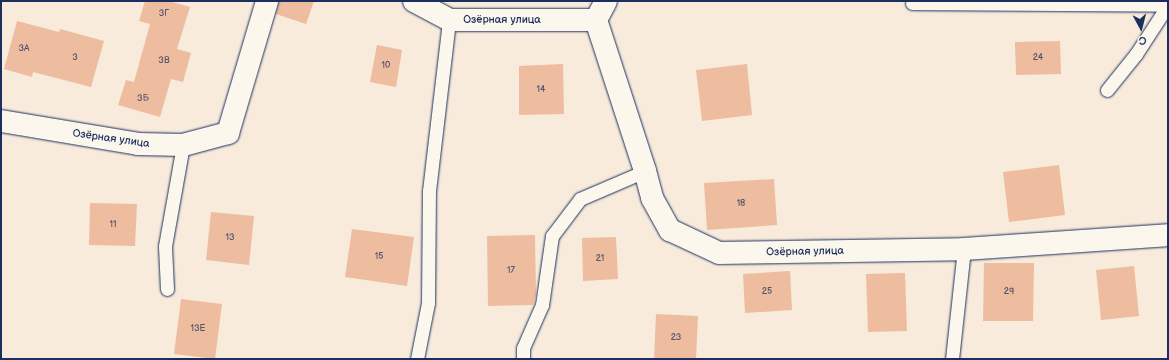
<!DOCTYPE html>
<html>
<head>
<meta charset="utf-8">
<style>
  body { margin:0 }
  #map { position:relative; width:1169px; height:360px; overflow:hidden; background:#f8ebdc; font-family:"Balsamiq Sans",sans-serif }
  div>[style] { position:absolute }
  .building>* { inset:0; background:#eebc9e }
  .roads { filter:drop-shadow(0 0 1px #1b2f5e) drop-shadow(0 0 1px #1b2f5e) }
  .service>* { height:13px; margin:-6.5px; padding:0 6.5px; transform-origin:6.5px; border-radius:6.5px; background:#fbf7ec }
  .minor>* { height:22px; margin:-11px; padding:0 11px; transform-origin:11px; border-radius:11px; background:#fbf7ec }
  span { translate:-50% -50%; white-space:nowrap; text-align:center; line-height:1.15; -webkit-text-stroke:3px #fbf7ec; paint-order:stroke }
  .number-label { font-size:9px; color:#50526e }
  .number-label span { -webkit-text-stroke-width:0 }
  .street-label { font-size:11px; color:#1b2f5e }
  .frame { position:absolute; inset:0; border:2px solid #1b2f5e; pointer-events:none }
  .north { position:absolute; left:1121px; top:8px; width:40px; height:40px; -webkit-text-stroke:3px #fbf7ec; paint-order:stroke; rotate:173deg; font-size:11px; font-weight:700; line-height:16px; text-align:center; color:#1b2f5e }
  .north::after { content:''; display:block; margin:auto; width:14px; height:18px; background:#1b2f5e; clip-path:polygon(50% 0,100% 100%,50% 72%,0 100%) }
</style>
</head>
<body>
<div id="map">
  <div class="building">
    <i style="clip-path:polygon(145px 1px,169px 1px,190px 7px,177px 49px,191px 53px,183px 82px,171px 79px,160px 117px,118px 105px,126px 80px,134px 82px,150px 24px,139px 21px)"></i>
    <i style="clip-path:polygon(279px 1px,314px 1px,306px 24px,276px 14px)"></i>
    <i style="clip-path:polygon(17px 21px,59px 32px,60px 29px,104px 41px,91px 87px,33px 72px,32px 77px,4px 69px)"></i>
    <i style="clip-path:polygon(1060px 41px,1061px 74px,1016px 75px,1015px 42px)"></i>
    <i style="clip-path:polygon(377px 45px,402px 50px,396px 87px,370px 82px)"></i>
    <i style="clip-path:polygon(563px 64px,564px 114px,519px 115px,519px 66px)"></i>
    <i style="clip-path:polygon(747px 64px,752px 115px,702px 121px,696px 70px)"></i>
    <i style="clip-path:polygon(1059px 165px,1065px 215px,1009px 222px,1003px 172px)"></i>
    <i style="clip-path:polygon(774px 179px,777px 225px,707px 230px,704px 183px)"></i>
    <i style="clip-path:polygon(90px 203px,137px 204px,135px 246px,89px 245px)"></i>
    <i style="clip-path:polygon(211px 212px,254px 216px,249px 265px,206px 260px)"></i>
    <i style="clip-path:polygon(352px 229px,414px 237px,407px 286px,345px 277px)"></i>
    <i style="clip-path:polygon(535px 235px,536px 294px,533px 305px,488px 306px,487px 236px)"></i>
    <i style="clip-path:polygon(616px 237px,618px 279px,583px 281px,582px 238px)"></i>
    <i style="clip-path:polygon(984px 263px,1034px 263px,1033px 321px,983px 321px)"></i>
    <i style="clip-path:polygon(1134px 266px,1139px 316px,1101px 320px,1096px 270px)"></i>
    <i style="clip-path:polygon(790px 271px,792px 310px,745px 313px,743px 274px)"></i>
    <i style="clip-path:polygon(905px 273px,907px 331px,868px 332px,866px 274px)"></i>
    <i style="clip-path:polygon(181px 299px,222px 304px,215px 359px,174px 354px)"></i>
    <i style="clip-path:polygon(656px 314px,698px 316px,696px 359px,654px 359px)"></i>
  </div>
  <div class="roads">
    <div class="service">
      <i style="left:912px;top:3px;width:256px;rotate:0.4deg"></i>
      <i style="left:1107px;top:90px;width:46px;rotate:-51.1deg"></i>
      <i style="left:1136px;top:54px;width:59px;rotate:-56.9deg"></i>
      <i style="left:167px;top:289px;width:43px;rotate:-92.7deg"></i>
      <i style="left:165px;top:246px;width:103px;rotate:-79.9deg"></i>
      <i style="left:417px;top:359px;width:57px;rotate:-78.9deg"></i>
      <i style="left:428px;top:303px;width:112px;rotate:-89.5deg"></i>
      <i style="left:429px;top:191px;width:172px;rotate:-83.3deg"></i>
      <i style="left:523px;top:359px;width:11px;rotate:-90deg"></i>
      <i style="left:523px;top:348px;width:47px;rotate:-66.2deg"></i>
      <i style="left:542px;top:305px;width:70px;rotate:-81.8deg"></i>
      <i style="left:552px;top:236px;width:46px;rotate:-52.9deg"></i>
      <i style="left:580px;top:199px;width:71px;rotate:-23.3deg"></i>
      <i style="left:952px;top:359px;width:111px;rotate:-83.8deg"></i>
    </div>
    <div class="minor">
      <i style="left:414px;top:1px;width:40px;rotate:28deg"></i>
      <i style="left:449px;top:20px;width:147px"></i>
      <i style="left:606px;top:1px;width:21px;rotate:118deg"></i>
      <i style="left:596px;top:20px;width:159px;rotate:72deg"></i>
      <i style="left:645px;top:171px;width:28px;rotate:75deg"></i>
      <i style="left:652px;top:198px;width:37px;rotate:61deg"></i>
      <i style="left:670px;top:230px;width:54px;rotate:25.1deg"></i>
      <i style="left:719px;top:253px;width:245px;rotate:-0.9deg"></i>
      <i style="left:964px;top:249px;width:204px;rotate:-3.9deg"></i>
      <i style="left:1px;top:121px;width:139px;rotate:9.5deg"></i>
      <i style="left:138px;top:144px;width:45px;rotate:1.3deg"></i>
      <i style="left:183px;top:145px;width:47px;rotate:-14.9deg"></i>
      <i style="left:228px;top:133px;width:138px;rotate:-73.5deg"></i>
    </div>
  </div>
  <div class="number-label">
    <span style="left:164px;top:14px">3Г</span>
    <span style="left:24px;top:49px">3А</span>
    <span style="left:75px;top:58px">3</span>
    <span style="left:1038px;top:58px">24</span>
    <span style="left:164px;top:61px">3В</span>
    <span style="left:386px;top:66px">10</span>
    <span style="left:541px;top:90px">14</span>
    <span style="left:143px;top:99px">3Б</span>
    <span style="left:741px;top:204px">18</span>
    <span style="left:113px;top:225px">11</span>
    <span style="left:230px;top:238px">13</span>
    <span style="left:379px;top:257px">15</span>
    <span style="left:600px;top:259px">21</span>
    <span style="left:511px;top:271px">17</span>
    <span style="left:767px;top:292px">25</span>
    <span style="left:1009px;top:292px">29</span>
    <span style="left:198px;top:329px">13Е</span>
    <span style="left:676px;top:338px">23</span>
  </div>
  <div class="street-label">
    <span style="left:502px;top:20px">Озёрная улица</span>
    <span style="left:111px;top:139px;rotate:8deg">Озёрная улица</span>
    <span style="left:805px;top:252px;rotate:-1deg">Озёрная улица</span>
  </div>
  <div class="frame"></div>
  <div class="north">С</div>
</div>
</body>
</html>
